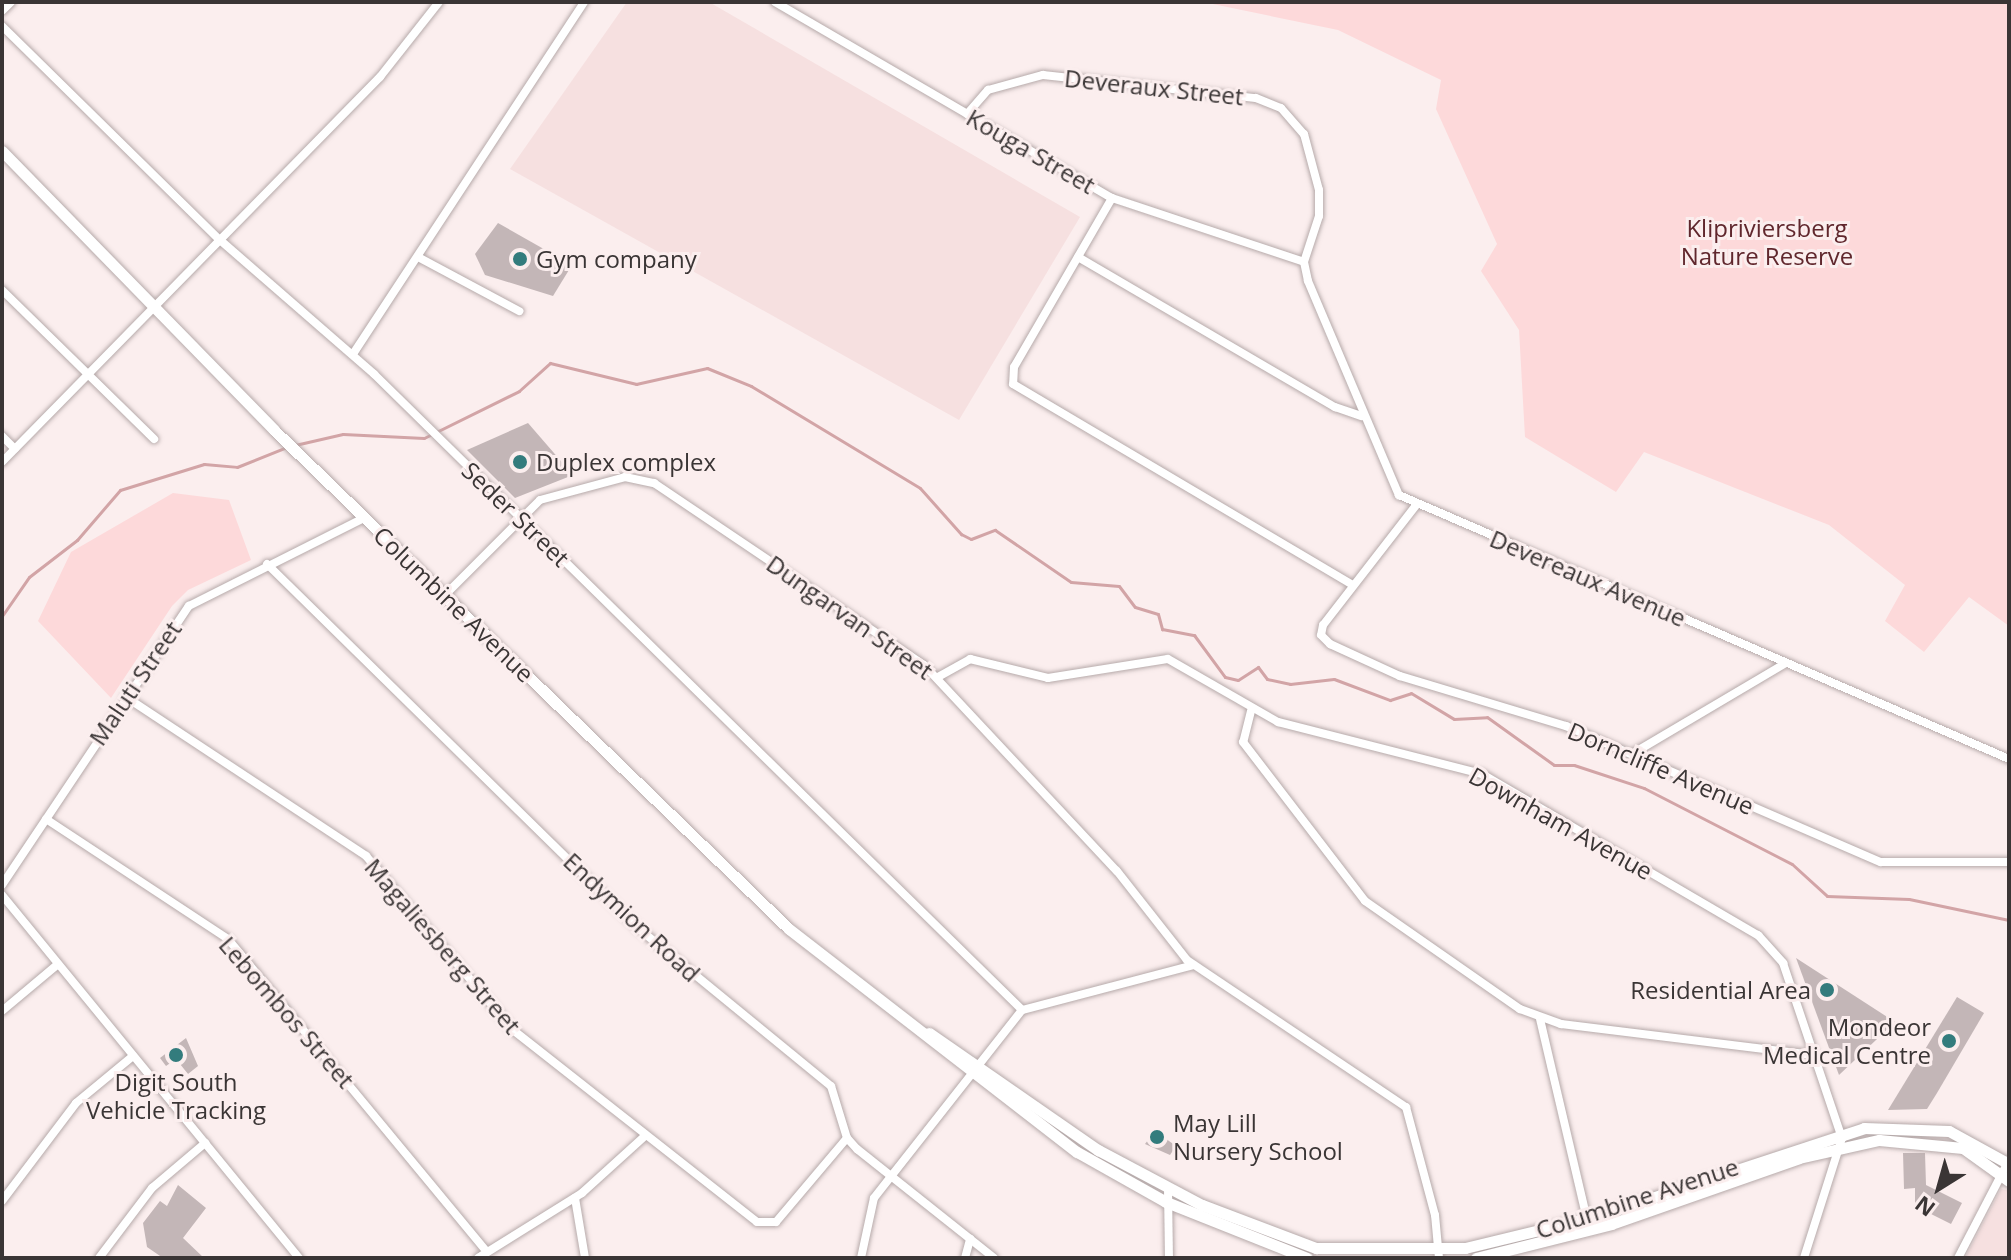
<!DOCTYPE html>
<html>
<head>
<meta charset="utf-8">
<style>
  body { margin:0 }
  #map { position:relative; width:2011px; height:1260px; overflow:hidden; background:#fbeeee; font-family:"Open Sans",sans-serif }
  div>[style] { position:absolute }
  .built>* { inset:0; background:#f6e0e0 }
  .green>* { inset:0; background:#fdd9da }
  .stream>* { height:3px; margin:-1.5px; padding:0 1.5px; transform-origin:1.5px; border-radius:1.5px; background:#d2a4a6 }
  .building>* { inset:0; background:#c3b6b7 }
  .roads { filter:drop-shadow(0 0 2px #b6aaaa) drop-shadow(0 0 2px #b6aaaa) }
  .street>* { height:8px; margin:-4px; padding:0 4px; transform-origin:4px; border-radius:4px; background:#fff }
  .secondary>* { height:11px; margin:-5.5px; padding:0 5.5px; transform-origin:5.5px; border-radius:5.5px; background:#fff }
  .dots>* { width:22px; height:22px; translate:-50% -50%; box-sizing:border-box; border:4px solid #fbeeee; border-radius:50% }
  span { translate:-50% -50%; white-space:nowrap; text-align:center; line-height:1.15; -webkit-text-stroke:6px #fbeeee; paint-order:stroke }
  .street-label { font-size:24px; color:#3a3535 }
  .park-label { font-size:24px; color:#60272d }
  .poi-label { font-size:24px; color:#3a3535 }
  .left { translate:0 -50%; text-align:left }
  .right { translate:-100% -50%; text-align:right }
  .frame { position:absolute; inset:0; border:4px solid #3a3535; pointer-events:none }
  .north { position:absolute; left:1899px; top:1148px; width:80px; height:80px; -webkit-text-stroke:6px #fbeeee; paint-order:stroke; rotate:217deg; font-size:22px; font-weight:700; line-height:32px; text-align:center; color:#3a3535 }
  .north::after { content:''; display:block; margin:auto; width:28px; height:36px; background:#3a3535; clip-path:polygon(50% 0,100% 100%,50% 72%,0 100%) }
</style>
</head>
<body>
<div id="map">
  <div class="built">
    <i style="clip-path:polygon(627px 2px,709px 2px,1080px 217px,959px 420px,510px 169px)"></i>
    <i style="clip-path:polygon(2001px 1189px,2009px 1190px,2009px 1258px,1965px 1258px)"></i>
  </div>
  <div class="green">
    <i style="clip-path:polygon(1203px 2px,2009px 2px,2009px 626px,1969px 597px,1924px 652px,1885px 621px,1905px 585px,1829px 525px,1644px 452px,1616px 492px,1525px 437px,1519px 330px,1481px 271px,1497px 244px,1436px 109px,1441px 80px,1338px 30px)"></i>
    <i style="clip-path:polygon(173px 493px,229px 500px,251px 560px,188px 590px,172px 606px,111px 698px,38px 621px,71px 552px)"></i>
  </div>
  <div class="stream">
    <i style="left:295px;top:445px;width:49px;rotate:-12.9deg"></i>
    <i style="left:343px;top:434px;width:81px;rotate:2.8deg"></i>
    <i style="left:424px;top:438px;width:106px;rotate:-26.3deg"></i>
    <i style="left:519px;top:391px;width:42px;rotate:-42.1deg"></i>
    <i style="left:550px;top:363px;width:89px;rotate:13.7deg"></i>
    <i style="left:636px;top:384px;width:73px;rotate:-12.7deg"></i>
    <i style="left:707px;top:368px;width:48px;rotate:22.2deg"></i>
    <i style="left:751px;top:386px;width:197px;rotate:31.1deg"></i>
    <i style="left:920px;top:488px;width:62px;rotate:48.3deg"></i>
    <i style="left:961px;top:534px;width:11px;rotate:27deg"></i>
    <i style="left:971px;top:539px;width:26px;rotate:-21deg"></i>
    <i style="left:995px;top:530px;width:92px;rotate:34.4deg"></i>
    <i style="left:1071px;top:582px;width:48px;rotate:4.8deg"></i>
    <i style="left:1119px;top:586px;width:26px;rotate:53deg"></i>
    <i style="left:1135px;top:607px;width:24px;rotate:17deg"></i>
    <i style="left:1158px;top:614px;width:16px;rotate:75deg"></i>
    <i style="left:1162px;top:629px;width:33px;rotate:11deg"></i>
    <i style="left:1194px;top:635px;width:52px;rotate:53.6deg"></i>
    <i style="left:1225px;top:677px;width:13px;rotate:13deg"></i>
    <i style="left:1238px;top:680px;width:24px;rotate:-33deg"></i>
    <i style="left:1258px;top:667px;width:15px;rotate:53deg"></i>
    <i style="left:1267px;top:679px;width:24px;rotate:12deg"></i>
    <i style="left:1290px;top:684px;width:44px;rotate:-6.5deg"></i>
    <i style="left:1334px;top:679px;width:60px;rotate:20.6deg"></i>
    <i style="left:1390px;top:700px;width:22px;rotate:-18deg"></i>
    <i style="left:1411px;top:693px;width:50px;rotate:31.2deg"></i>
    <i style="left:1454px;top:719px;width:33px;rotate:-3deg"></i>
    <i style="left:1487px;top:717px;width:82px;rotate:35.6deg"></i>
    <i style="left:1554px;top:765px;width:20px"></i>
    <i style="left:1574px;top:765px;width:74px;rotate:18.2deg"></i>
    <i style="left:1644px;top:788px;width:166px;rotate:27.2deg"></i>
    <i style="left:1792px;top:864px;width:47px;rotate:42.4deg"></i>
    <i style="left:1827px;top:896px;width:82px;rotate:2.1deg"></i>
    <i style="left:1909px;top:899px;width:102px;rotate:11.9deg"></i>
    <i style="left:2px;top:616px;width:47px;rotate:-55.3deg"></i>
    <i style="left:29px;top:577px;width:61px;rotate:-37.6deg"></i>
    <i style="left:77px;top:540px;width:66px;rotate:-49.3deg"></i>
    <i style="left:120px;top:490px;width:88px;rotate:-17.2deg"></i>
    <i style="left:204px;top:464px;width:33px;rotate:5deg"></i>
    <i style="left:237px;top:467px;width:54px;rotate:-21.8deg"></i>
  </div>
  <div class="building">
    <i style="clip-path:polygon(498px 223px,572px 265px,553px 296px,485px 275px,475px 254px)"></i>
    <i style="clip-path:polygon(528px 423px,573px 475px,515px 498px,467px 450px)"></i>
    <i style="clip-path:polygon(1796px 958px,1895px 1022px,1839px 1075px)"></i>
    <i style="clip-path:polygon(1957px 997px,1984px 1013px,1937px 1093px,1927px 1109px,1888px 1110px)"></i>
    <i style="clip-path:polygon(186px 1038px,198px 1066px,188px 1074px,176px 1059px,166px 1066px,160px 1058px)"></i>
    <i style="clip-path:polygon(1155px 1131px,1176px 1146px,1170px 1155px,1145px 1144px)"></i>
    <i style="clip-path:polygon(1903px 1153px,1925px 1153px,1926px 1185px,1962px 1203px,1951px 1224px,1915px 1206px,1915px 1188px,1904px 1189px)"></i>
    <i style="clip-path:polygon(178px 1185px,206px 1208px,183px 1238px,204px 1258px,163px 1258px,147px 1247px,143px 1223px,160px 1201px,167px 1206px)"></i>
  </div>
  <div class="roads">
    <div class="street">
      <i style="left:775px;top:2px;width:390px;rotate:30.2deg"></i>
      <i style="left:1112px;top:198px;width:202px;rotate:18.4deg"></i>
      <i style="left:2px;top:11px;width:13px;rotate:-45deg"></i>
      <i style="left:2px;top:26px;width:305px;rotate:44.5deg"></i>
      <i style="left:220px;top:240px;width:204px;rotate:41deg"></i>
      <i style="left:374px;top:374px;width:908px;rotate:44.46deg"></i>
      <i style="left:967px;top:114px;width:32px;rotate:-49deg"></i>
      <i style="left:988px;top:90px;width:57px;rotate:-15.3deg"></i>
      <i style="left:1043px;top:75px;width:214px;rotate:6.2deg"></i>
      <i style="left:1256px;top:98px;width:27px;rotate:22deg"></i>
      <i style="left:1281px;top:108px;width:35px;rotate:49deg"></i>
      <i style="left:1304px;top:134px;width:58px;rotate:75deg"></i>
      <i style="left:1319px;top:190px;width:26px;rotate:90deg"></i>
      <i style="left:1319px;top:216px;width:48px;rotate:108.1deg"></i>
      <i style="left:1304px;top:262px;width:19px;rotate:78deg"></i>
      <i style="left:1308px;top:281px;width:233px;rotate:67deg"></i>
      <i style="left:1399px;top:495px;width:665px;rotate:23.4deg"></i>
      <i style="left:1112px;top:198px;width:195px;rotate:120.1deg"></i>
      <i style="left:1014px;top:367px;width:17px;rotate:93deg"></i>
      <i style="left:1013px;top:384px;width:395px;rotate:30.6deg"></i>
      <i style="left:418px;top:257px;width:115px;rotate:28.1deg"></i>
      <i style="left:1078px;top:257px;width:298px;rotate:30.3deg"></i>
      <i style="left:1335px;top:407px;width:28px;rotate:19deg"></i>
      <i style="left:2px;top:290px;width:213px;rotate:44.4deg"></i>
      <i style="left:353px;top:354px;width:421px;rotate:-56.7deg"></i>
      <i style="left:2px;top:436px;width:18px;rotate:45deg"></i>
      <i style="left:2px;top:462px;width:540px;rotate:-45.53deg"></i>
      <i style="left:380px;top:77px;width:95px;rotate:-51.8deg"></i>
      <i style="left:1417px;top:504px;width:153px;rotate:127.8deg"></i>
      <i style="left:1323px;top:625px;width:10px;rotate:101deg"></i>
      <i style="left:1321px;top:635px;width:13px;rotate:45deg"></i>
      <i style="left:1330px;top:644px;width:77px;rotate:24.6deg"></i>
      <i style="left:1400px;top:676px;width:173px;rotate:16.8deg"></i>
      <i style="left:1566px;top:726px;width:343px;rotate:23.4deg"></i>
      <i style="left:1881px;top:862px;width:128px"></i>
      <i style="left:267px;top:564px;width:521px;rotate:44.46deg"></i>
      <i style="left:639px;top:929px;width:248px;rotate:39.3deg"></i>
      <i style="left:831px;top:1086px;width:54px;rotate:72.9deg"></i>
      <i style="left:847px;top:1138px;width:15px;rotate:48deg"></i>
      <i style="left:857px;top:1149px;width:175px;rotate:38.5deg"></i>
      <i style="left:445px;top:595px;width:134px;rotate:-45deg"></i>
      <i style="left:540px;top:500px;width:88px;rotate:-15.1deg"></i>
      <i style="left:625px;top:477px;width:30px;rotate:12deg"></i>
      <i style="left:654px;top:483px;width:326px;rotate:34deg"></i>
      <i style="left:924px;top:665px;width:282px;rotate:46.9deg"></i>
      <i style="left:1117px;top:871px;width:113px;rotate:51.8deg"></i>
      <i style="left:1187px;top:960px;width:264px;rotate:33.9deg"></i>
      <i style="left:1406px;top:1107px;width:112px;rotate:75deg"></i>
      <i style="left:1435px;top:1215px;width:43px;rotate:84.7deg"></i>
      <i style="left:938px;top:677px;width:37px;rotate:-29deg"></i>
      <i style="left:970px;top:659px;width:80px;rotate:13.7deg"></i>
      <i style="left:1048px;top:678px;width:121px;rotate:-9deg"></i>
      <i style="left:1168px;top:659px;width:127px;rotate:29.8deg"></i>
      <i style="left:1278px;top:722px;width:211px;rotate:14.3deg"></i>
      <i style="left:1482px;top:774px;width:320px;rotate:30.3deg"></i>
      <i style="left:1758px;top:935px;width:38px;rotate:48deg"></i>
      <i style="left:1783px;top:963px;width:185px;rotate:71.4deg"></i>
      <i style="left:1842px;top:1138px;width:126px;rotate:107.6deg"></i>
      <i style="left:126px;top:697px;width:288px;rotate:33.5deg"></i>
      <i style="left:366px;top:856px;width:228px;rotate:49.8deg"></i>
      <i style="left:513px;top:1030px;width:310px;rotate:38.2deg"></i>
      <i style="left:757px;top:1222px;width:19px"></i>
      <i style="left:776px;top:1222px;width:110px;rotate:-49.8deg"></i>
      <i style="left:1251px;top:711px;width:32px;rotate:104deg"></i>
      <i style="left:1243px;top:742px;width:200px;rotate:52.5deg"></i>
      <i style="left:1365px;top:901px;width:189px;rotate:34.9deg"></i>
      <i style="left:1520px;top:1009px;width:44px;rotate:20.1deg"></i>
      <i style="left:1561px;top:1024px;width:256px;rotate:7deg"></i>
      <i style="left:1632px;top:754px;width:179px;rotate:-30.6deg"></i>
      <i style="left:46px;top:819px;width:218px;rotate:33.4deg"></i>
      <i style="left:228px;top:939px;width:405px;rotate:50.4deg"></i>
      <i style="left:2px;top:885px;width:336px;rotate:-56.2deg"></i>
      <i style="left:189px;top:606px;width:196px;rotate:-26.7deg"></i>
      <i style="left:2px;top:895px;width:469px;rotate:50.7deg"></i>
      <i style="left:2px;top:1011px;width:73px;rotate:-40deg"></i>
      <i style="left:1540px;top:1019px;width:206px;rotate:76.8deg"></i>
      <i style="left:1168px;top:1189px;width:69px;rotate:89.2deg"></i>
      <i style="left:575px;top:1198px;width:61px;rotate:80.5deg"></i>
      <i style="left:2px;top:1201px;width:123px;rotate:-52.9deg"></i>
      <i style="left:76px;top:1103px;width:74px;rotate:-39.5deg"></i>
      <i style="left:99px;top:1258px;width:88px;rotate:-52.9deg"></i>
      <i style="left:152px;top:1188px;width:70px;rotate:-40.3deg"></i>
      <i style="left:478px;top:1258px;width:123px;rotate:-32deg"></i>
      <i style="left:582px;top:1193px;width:86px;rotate:-42.2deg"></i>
      <i style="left:861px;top:1258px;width:61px;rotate:-77.8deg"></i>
      <i style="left:874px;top:1198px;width:239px;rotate:-51.8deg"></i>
      <i style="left:1022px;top:1010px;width:177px;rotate:-14.7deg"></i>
      <i style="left:965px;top:1258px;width:20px;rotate:-75deg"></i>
      <i style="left:1958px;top:1258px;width:110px;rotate:-62.5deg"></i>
    </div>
    <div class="secondary">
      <i style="left:2px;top:151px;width:390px;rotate:45.7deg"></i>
      <i style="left:274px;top:430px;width:717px;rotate:44.1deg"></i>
      <i style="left:789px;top:929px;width:364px;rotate:37.8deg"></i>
      <i style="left:1077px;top:1152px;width:102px;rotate:29.3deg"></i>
      <i style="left:1166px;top:1202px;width:152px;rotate:21.7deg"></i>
      <i style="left:929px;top:1033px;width:206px;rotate:34.7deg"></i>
      <i style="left:1098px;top:1150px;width:118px;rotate:27.9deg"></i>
      <i style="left:1202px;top:1205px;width:122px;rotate:20.7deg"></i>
      <i style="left:1316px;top:1248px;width:149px"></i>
      <i style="left:1465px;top:1248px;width:136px;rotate:-13.6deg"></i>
      <i style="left:1597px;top:1216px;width:281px;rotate:-18.2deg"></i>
      <i style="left:1864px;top:1128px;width:85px;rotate:2deg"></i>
      <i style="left:1949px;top:1131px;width:68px;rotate:28.8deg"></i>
      <i style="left:1476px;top:1258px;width:139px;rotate:-14.1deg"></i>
      <i style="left:1611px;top:1224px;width:199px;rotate:-19.3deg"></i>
      <i style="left:1799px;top:1158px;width:82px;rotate:-12.7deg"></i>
      <i style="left:1879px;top:1140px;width:84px;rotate:5.4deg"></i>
      <i style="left:1963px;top:1148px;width:57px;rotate:35.7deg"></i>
    </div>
  </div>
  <div class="dots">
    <i style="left:520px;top:259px;background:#337c7d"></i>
    <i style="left:520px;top:462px;background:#337c7d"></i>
    <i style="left:1827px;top:990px;background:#337c7d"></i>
    <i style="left:1949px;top:1041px;background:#337c7d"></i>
    <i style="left:176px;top:1055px;background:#337c7d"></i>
    <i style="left:1157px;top:1137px;background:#337c7d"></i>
  </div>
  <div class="street-label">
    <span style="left:1154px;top:87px;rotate:6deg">Deveraux Street</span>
    <span style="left:1031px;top:151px;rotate:30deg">Kouga Street</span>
    <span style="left:516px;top:514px;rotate:44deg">Seder Street</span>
    <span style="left:1588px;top:578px;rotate:23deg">Devereaux Avenue</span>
    <span style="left:454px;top:604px;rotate:44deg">Columbine Avenue</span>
    <span style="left:850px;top:617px;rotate:35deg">Dungarvan Street</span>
    <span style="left:135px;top:683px;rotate:-56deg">Maluti Street</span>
    <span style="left:1661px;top:768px;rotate:23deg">Dorncliffe Avenue</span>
    <span style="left:1561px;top:823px;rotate:29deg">Downham Avenue</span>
    <span style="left:632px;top:917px;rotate:43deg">Endymion Road</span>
    <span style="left:443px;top:946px;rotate:49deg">Magaliesberg Street</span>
    <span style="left:287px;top:1012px;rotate:49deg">Lebombos Street</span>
    <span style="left:1637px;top:1198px;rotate:-18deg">Columbine Avenue</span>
  </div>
  <div class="park-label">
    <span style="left:1767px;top:242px">Klipriviersberg<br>Nature Reserve</span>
  </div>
  <div class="poi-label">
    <span class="left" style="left:536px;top:259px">Gym company</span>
    <span class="left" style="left:536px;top:462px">Duplex complex</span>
    <span class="right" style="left:1811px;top:990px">Residential Area</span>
    <span class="right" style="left:1931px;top:1041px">Mondeor<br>Medical Centre</span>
    <span style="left:176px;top:1096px">Digit South<br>Vehicle Tracking</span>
    <span class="left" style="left:1173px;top:1137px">May Lill<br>Nursery School</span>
  </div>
  <div class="frame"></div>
  <div class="north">N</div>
</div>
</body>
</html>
